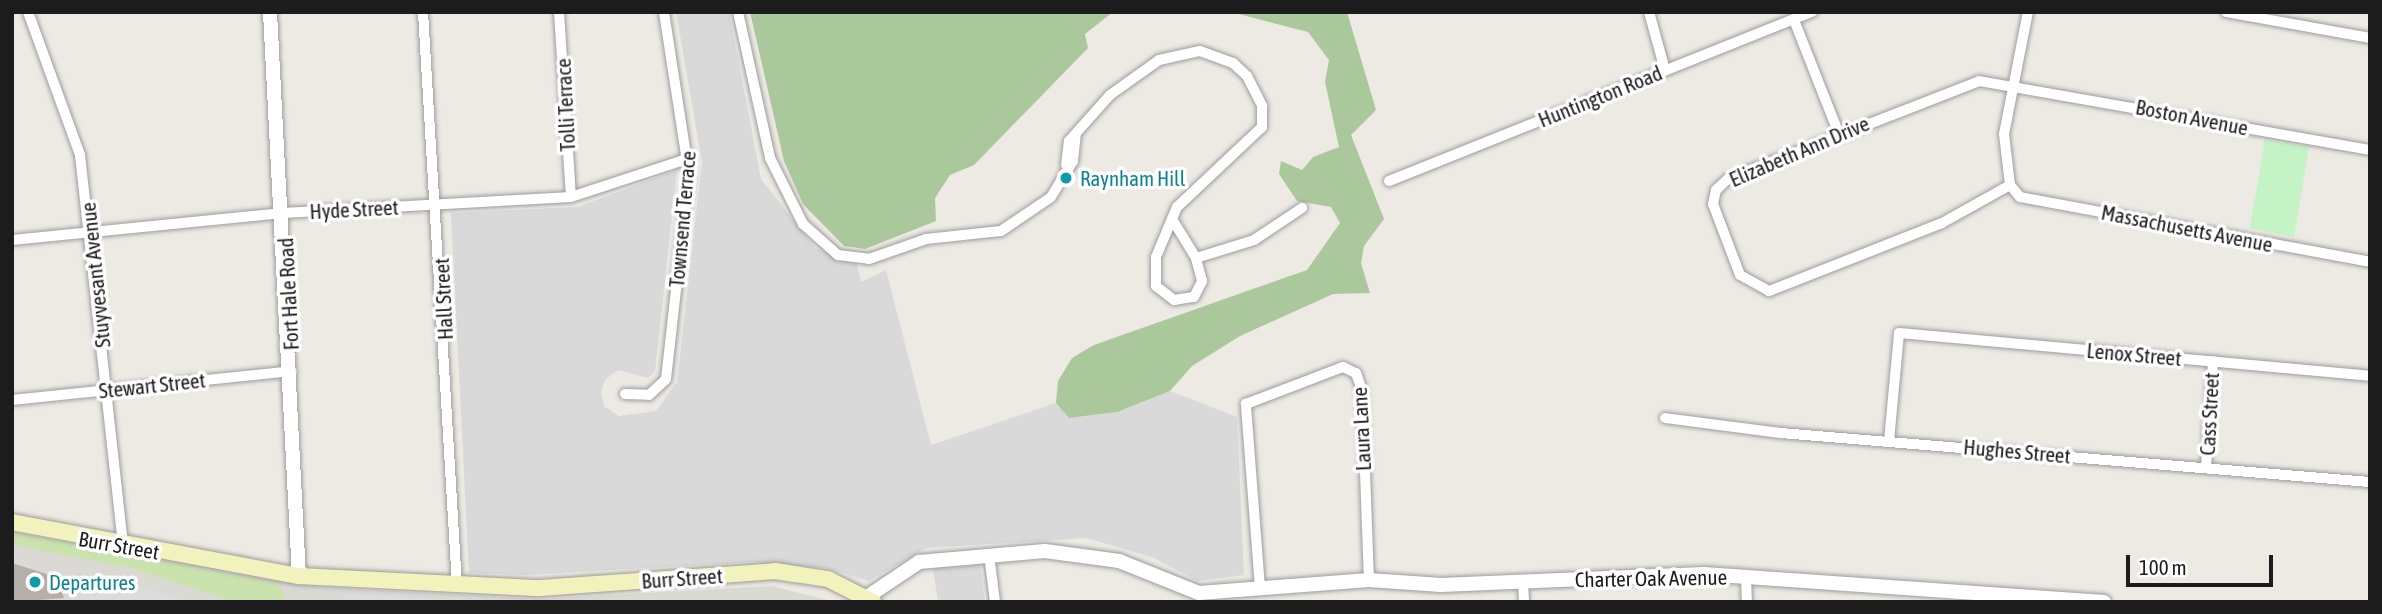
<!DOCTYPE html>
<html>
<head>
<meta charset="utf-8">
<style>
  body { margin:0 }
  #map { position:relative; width:2382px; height:614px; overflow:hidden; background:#ede9e3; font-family:"Asap Condensed",sans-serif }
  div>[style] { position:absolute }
  .residential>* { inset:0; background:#dad9d9 }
  .airport>* { inset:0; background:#dbd9d4 }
  .grass>* { inset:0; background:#cae2ae }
  .forest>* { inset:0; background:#abc89c }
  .park>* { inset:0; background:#c4f3c5 }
  .parking>* { inset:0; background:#dcdcdc }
  .building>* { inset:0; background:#b5aea9 }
  .roads { filter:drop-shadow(0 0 2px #9d9d9d) drop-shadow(0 0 2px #9d9d9d) }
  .minor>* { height:10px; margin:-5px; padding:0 5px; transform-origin:5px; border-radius:5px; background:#fff }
  .tertiary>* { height:14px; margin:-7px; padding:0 7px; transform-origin:7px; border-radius:7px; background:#fff }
  .secondary>* { height:16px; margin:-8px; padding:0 8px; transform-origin:8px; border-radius:8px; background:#f2f2bc }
  .dots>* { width:19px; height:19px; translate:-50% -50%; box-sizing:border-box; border:4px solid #fff; border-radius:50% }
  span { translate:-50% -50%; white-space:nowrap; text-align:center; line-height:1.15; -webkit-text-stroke:7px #fff; paint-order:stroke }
  .street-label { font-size:21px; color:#1c1c1c }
  .culture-label { font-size:21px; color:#0d838f }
  .left { translate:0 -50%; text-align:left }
  .frame { position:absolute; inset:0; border:14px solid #1c1c1c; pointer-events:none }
  .scale { position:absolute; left:2126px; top:555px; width:147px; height:32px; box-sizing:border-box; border:4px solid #1c1c1c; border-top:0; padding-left:9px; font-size:21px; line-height:24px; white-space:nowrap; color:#1c1c1c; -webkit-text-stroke:5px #fff; paint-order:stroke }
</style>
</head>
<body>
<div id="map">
  <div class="residential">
    <i style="clip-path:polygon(676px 12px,729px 12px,761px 179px,815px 248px,857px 265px,861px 282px,886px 270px,931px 445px,1056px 403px,1070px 418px,1117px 412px,1170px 391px,1237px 417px,1244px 575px,1198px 581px,1154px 558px,1087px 538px,926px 548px,869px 581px,826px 568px,753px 562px,524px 575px,469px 573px,451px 213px,578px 207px,677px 170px,655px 371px,648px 378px,618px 370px,605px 380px,601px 392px,604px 406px,619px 416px,656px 411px,677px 382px,702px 162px)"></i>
    <i style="clip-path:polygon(980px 565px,985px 602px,938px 602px,933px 568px)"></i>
  </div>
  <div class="airport">
    <i style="clip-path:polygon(12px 532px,317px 587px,540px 599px,772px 586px,835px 602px,12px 602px)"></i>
  </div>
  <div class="grass">
    <i style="clip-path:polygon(12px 532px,279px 583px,285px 597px,283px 602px,234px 602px,130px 568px,12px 545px)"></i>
  </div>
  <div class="forest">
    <i style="clip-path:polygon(750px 12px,1113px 12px,1085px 34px,1088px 48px,974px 165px,950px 175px,935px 198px,936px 221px,865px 249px,844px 246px,803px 204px,784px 161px)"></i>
    <i style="clip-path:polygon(1231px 12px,1347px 12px,1376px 110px,1351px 135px,1384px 219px,1364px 246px,1361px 263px,1370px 293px,1333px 294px,1240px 336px,1192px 366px,1170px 391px,1117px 412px,1069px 418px,1056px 403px,1058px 381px,1072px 358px,1094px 345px,1307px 270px,1340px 223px,1331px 207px,1297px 201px,1279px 174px,1281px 161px,1302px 170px,1313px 157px,1339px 147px,1325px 82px,1329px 60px,1308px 32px)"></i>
  </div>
  <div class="park">
    <i style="clip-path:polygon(2265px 140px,2309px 147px,2294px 237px,2250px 228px)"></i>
  </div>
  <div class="parking">
    <i style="clip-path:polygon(101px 574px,190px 602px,79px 602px,85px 583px)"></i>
    <i style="clip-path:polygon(344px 594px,478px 602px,343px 602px)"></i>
  </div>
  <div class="building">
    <i style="clip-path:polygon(12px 563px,56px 577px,64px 598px,12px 602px)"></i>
  </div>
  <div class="roads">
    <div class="minor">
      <i style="left:28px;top:12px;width:152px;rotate:70deg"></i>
      <i style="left:80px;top:155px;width:393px;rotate:83.7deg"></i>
      <i style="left:423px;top:12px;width:575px;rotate:86.61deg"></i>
      <i style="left:559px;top:12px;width:185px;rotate:86.3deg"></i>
      <i style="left:738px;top:12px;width:149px;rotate:77.6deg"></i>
      <i style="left:770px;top:158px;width:74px;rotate:63.4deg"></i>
      <i style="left:803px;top:224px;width:47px;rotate:41.5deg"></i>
      <i style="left:838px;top:255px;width:31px;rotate:7deg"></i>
      <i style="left:869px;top:259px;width:60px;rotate:-19.3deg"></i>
      <i style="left:926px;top:239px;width:75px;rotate:-6.1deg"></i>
      <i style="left:1001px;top:231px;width:60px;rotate:-34.2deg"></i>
      <i style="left:1051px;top:197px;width:42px;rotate:-58.6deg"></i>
      <i style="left:1073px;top:161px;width:27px;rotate:-84deg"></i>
      <i style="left:1649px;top:12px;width:60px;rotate:74.6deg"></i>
      <i style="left:2226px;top:12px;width:146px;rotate:10.2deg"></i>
      <i style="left:1794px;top:20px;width:123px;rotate:68.5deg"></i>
      <i style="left:1066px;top:165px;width:24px;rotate:-83deg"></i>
      <i style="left:1069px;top:141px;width:62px;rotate:-48.3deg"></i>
      <i style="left:1110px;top:95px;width:60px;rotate:-35.5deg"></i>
      <i style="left:1159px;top:60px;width:42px;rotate:-12.4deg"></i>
      <i style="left:1200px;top:51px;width:35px;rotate:20deg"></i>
      <i style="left:1233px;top:63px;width:19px;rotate:43deg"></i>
      <i style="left:1247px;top:76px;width:34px;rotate:63deg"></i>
      <i style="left:1262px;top:106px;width:21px;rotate:90deg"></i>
      <i style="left:1262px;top:127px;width:117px;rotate:136.7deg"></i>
      <i style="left:1177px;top:207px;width:54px;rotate:112.8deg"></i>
      <i style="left:1156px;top:257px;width:29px;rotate:90deg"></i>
      <i style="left:1156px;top:286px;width:23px;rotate:38deg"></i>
      <i style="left:1174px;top:300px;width:20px;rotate:-9deg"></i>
      <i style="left:1194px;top:297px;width:18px;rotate:-63deg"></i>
      <i style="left:1202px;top:281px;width:24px;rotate:-105deg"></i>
      <i style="left:1196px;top:258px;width:61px;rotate:-17.2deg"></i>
      <i style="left:1254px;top:240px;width:58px;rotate:-33.7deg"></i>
      <i style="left:1389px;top:181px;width:456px;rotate:-21.8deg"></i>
      <i style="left:2010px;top:185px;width:78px;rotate:150.8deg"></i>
      <i style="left:1942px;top:223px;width:186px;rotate:158.5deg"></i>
      <i style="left:1769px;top:291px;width:33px;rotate:-151deg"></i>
      <i style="left:1740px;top:275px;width:76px;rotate:-110.8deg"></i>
      <i style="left:1713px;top:204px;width:14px;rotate:-78deg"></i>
      <i style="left:1716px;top:190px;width:16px;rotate:-43deg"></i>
      <i style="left:1728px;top:179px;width:269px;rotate:-21.3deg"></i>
      <i style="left:1979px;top:81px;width:397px;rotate:10deg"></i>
      <i style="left:2010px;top:185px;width:16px;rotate:50deg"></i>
      <i style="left:2020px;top:197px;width:356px;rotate:10.5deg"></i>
      <i style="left:2010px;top:185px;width:51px;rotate:-96.7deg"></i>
      <i style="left:2004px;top:134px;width:124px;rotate:-78.9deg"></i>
      <i style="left:1172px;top:219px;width:46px;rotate:58.4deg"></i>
      <i style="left:12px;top:240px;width:272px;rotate:-5.7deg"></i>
      <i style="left:283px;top:213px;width:288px;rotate:-3.2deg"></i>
      <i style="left:571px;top:197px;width:125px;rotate:-18.1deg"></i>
      <i style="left:625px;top:394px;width:24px;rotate:2deg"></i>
      <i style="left:649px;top:395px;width:23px;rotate:-43deg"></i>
      <i style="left:666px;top:379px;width:206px;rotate:-83.6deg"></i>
      <i style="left:689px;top:174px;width:164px;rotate:-98.8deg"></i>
      <i style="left:12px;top:400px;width:281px;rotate:-5.9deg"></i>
      <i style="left:1665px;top:418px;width:117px;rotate:7.4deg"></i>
      <i style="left:1781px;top:433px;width:591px;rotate:4.76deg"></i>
      <i style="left:1889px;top:441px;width:108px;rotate:-84.7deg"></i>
      <i style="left:1899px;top:333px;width:473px;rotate:5.2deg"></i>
      <i style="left:2206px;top:467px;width:106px;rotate:-86.2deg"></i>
      <i style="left:989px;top:554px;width:48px;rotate:82.9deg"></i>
      <i style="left:1746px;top:577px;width:25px;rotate:88deg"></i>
      <i style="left:1523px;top:582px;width:20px;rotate:87deg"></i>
      <i style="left:1260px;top:588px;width:185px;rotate:-94.4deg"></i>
      <i style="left:1246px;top:404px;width:104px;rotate:-20.9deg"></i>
      <i style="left:1343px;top:367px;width:14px;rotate:25deg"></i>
      <i style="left:1356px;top:373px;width:18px;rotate:71deg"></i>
      <i style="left:1362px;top:390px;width:190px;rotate:87.9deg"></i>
    </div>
    <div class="tertiary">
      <i style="left:270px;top:12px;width:565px;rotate:87.06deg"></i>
      <i style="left:867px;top:597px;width:63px;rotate:-33.9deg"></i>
      <i style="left:919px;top:562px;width:126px;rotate:-5deg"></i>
      <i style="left:1045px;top:551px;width:75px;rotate:7.7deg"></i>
      <i style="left:1119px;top:561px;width:86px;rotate:21.8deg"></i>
      <i style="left:1199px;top:593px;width:170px;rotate:-4.4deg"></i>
      <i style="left:1369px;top:580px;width:72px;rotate:4deg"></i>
      <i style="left:1441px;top:585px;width:263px;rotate:-2.4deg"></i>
      <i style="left:1704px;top:574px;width:401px;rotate:4deg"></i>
    </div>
    <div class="secondary">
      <i style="left:12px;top:522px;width:292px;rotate:10.7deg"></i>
      <i style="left:299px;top:576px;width:241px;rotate:2.9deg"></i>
      <i style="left:540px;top:588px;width:236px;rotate:-4.1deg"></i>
      <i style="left:775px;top:571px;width:54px;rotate:8.6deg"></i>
      <i style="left:828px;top:579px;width:51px;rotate:27.1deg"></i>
    </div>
  </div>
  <div class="dots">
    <i style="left:1066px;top:178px;background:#0f9aa8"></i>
    <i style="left:35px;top:582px;background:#0f9aa8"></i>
  </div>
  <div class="street-label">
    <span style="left:1600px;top:96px;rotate:-22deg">Huntington Road</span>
    <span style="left:565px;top:105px;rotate:-93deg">Tolli Terrace</span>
    <span style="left:2192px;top:117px;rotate:11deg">Boston Avenue</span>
    <span style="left:1799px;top:151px;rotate:-23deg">Elizabeth Ann Drive</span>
    <span style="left:354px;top:209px;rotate:-3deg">Hyde Street</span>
    <span style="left:682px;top:219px;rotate:-85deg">Townsend Terrace</span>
    <span style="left:2187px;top:228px;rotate:11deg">Massachusetts Avenue</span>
    <span style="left:95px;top:275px;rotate:-96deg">Stuyvesant Avenue</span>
    <span style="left:288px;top:294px;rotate:-93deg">Fort Hale Road</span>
    <span style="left:443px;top:299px;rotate:-93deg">Hall Street</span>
    <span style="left:2134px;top:354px;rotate:5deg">Lenox Street</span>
    <span style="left:152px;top:385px;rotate:-6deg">Stewart Street</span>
    <span style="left:2209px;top:414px;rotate:-87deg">Cass Street</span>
    <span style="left:1361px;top:429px;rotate:-93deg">Laura Lane</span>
    <span style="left:2017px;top:451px;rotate:5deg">Hughes Street</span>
    <span style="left:119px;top:545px;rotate:10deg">Burr Street</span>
    <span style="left:682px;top:578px;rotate:-4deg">Burr Street</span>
    <span style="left:1651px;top:578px;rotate:-1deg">Charter Oak Avenue</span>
  </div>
  <div class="culture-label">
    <span class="left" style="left:1080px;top:178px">Raynham Hill</span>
    <span class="left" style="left:49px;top:582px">Departures</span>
  </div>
  <div class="frame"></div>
  <div class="scale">100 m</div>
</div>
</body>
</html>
